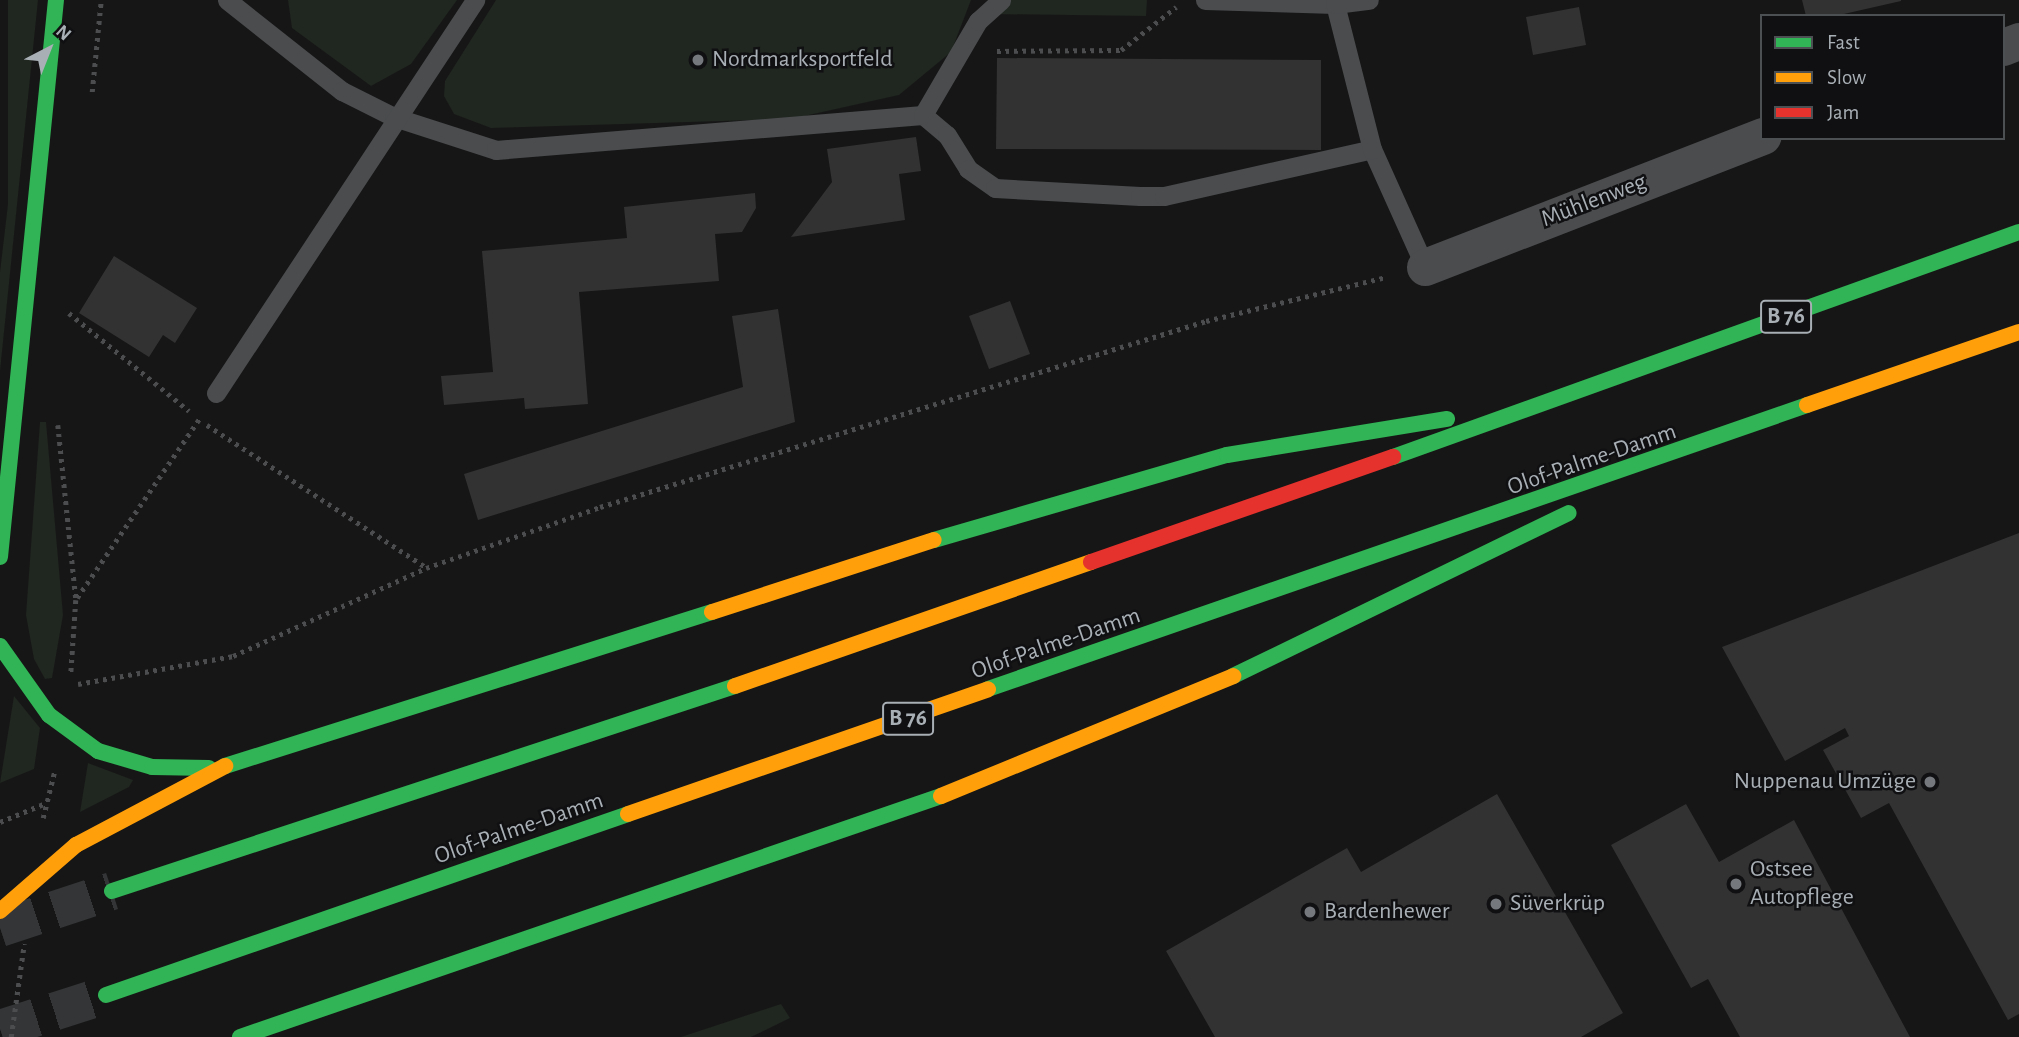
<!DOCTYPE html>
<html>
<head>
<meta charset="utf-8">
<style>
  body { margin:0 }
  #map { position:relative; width:2019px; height:1037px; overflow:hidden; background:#161616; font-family:"Alegreya Sans",sans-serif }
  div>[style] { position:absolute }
  .green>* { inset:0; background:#202620 }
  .building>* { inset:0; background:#323233 }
  .highway-tunnel>* { height:38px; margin-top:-19px; transform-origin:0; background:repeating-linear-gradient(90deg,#333536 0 38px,transparent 0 57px) }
  .path>* { height:4.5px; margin-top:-2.25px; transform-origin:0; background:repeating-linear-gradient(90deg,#4c4d4f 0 3.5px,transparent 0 8.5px) }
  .lane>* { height:19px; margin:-9.5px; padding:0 9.5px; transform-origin:9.5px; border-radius:9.5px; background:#4a4c4e }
  .street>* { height:37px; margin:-18.5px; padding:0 18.5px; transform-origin:18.5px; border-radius:18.5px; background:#4a4c4e }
  .fast>* { height:16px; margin:-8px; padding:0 8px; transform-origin:8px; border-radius:8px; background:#30b455 }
  .slow>* { height:16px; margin:-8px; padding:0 8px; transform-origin:8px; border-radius:8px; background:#ff9f0a }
  .jam>* { height:16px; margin:-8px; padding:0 8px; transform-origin:8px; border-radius:8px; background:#e5322d }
  .dots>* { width:19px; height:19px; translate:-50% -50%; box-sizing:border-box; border:4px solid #101012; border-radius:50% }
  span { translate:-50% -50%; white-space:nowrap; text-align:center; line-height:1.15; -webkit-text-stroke:5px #101012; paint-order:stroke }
  .shield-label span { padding:2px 5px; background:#101012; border:2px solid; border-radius:5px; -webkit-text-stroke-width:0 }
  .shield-label { font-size:23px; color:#a8afb5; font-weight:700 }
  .poi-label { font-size:24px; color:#a8afb5 }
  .left { translate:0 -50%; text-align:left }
  .right { translate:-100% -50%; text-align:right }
  .street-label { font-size:24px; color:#a8afb5 }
  .legend { position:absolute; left:1760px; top:14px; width:245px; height:126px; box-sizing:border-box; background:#101012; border:2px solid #4d5053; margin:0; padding:9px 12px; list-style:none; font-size:21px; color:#a8afb5 }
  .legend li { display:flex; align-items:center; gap:14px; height:35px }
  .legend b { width:35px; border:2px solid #4d5053 }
  .north { position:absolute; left:14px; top:14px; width:70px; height:70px; -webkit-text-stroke:5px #101012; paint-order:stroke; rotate:42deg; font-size:19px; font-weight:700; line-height:28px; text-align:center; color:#a8afb5 }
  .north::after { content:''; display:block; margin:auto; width:24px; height:32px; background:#a8afb5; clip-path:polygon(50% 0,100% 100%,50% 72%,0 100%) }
</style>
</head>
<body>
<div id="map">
  <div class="green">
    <i style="clip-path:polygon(8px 0,38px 0,0 371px,0 272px,8px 204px)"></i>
    <i style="clip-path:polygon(288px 0,457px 0,411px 64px,371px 86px,292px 28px)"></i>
    <i style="clip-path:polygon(496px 0,971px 0,951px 52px,899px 95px,791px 119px,491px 128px,454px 114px,444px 96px,445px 81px)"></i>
    <i style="clip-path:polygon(988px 0,1147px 0,1146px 16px,988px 14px)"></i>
    <i style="clip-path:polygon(40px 422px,46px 422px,63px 615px,52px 678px,45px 679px,34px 659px,26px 615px)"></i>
    <i style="clip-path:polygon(14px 696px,40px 728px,34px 769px,0 783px)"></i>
    <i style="clip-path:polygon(88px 763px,133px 780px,129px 787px,80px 812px)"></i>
    <i style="clip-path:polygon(781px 1004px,790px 1018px,751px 1037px,681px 1037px)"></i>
  </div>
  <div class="building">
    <i style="clip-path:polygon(1802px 0,1901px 0,1901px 1px,1835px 16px,1806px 16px)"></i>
    <i style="clip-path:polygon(1579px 7px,1586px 45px,1533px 55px,1526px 17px)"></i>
    <i style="clip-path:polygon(997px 58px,1321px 60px,1321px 150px,996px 149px)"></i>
    <i style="clip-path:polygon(916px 137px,921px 171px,899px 174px,905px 220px,791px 237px,832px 182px,827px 149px)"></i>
    <i style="clip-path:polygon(755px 193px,756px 208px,742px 232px,715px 234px,719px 281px,579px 292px,588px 404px,525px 409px,524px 398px,444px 405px,441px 376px,493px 372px,482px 251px,627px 238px,624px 207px)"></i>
    <i style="clip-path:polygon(114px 256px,197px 308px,175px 343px,163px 335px,149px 357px,79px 313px)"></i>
    <i style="clip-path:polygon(1010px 301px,1030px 354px,989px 369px,969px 316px)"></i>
    <i style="clip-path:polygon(778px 309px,795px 422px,478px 520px,464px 474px,743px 387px,732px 316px)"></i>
    <i style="clip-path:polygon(2019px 533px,2019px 1014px,2008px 1020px,1889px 803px,1861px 818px,1823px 750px,1849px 736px,1845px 728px,1785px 761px,1722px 647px)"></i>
    <i style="clip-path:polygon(1497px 794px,1623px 1013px,1581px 1037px,1215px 1037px,1166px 951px,1347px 848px,1361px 872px)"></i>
    <i style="clip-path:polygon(1686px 804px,1719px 862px,1794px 820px,1910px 1037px,1740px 1037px,1708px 979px,1691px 988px,1611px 845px)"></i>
  </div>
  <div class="highway-tunnel">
    <i style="left:0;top:928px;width:118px;rotate:-18.3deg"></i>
    <i style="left:0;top:1029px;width:111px;rotate:-17.8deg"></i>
  </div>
  <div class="path">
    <i style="left:997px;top:51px;width:124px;rotate:-0.5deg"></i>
    <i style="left:1121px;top:50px;width:70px;rotate:-38deg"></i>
    <i style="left:92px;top:92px;width:92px;rotate:-84.4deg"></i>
    <i style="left:69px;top:313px;width:155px;rotate:39.2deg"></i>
    <i style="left:58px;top:425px;width:176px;rotate:84.1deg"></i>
    <i style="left:76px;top:600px;width:74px;rotate:93.9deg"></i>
    <i style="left:207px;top:425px;width:261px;rotate:33deg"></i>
    <i style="left:77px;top:598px;width:218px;rotate:-55.7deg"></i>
    <i style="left:78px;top:684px;width:158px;rotate:-10.2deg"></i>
    <i style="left:233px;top:656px;width:212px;rotate:-24.5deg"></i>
    <i style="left:426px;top:568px;width:184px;rotate:-19.3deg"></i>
    <i style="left:600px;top:507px;width:634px;rotate:-17.06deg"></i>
    <i style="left:1206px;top:321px;width:186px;rotate:-13.7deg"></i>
    <i style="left:43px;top:818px;width:50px;rotate:-76.2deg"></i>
    <i style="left:0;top:822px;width:50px;rotate:-22.4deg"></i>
    <i style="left:11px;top:1037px;width:94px;rotate:-82deg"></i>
  </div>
  <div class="lane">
    <i style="left:227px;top:0;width:147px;rotate:38.4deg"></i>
    <i style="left:342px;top:91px;width:58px;rotate:26.6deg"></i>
    <i style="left:394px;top:117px;width:107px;rotate:17.9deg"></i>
    <i style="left:496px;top:150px;width:428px;rotate:-4.7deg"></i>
    <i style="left:923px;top:115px;width:31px;rotate:40deg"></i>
    <i style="left:947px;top:135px;width:40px;rotate:58deg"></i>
    <i style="left:968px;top:169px;width:33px;rotate:35deg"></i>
    <i style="left:995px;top:188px;width:145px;rotate:3.2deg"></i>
    <i style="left:1140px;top:196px;width:24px"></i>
    <i style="left:1164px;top:196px;width:213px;rotate:-12.7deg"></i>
    <i style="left:1372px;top:149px;width:129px;rotate:65.8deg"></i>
    <i style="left:1205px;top:0;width:130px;rotate:1.8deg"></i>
    <i style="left:1335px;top:4px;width:150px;rotate:75.7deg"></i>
    <i style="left:1335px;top:4px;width:34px;rotate:-7deg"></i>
    <i style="left:923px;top:115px;width:109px;rotate:-59.7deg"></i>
    <i style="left:978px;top:21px;width:31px;rotate:-42deg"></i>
    <i style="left:216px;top:393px;width:471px;rotate:-56.6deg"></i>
  </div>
  <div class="street">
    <i style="left:2003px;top:47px;width:17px;rotate:-21deg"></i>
    <i style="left:1425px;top:267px;width:362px;rotate:-21.2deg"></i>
  </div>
  <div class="fast">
    <i style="left:1393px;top:457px;width:665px;rotate:-19.77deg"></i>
    <i style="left:934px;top:540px;width:305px;rotate:-16.2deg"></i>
    <i style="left:1227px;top:455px;width:223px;rotate:-9.3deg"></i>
    <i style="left:0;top:557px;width:560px;rotate:-84.26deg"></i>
    <i style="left:0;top:646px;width:85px;rotate:54.6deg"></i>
    <i style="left:49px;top:715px;width:61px;rotate:36.3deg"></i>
    <i style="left:98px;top:751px;width:56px;rotate:16.5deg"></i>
    <i style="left:152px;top:767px;width:57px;rotate:1deg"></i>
    <i style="left:1233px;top:676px;width:373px;rotate:-25.9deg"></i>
    <i style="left:988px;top:689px;width:867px;rotate:-19.12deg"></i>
    <i style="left:225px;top:766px;width:511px;rotate:-17.55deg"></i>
    <i style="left:112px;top:891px;width:656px;rotate:-18.21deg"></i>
    <i style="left:106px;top:995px;width:552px;rotate:-19.12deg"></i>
    <i style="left:240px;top:1037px;width:741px;rotate:-18.97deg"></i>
  </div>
  <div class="slow">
    <i style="left:1807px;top:405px;width:224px;rotate:-19deg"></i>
    <i style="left:712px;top:612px;width:233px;rotate:-18deg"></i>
    <i style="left:735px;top:686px;width:377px;rotate:-19.2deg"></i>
    <i style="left:941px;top:796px;width:316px;rotate:-22.3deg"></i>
    <i style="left:628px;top:814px;width:381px;rotate:-19.1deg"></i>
    <i style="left:0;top:911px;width:101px;rotate:-41deg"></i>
    <i style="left:76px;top:845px;width:169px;rotate:-27.9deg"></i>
  </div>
  <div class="jam">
    <i style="left:1091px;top:562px;width:320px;rotate:-19.2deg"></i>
  </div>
  <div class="dots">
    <i style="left:698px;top:60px;background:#75797d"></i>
    <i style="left:1930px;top:782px;background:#75797d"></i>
    <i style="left:1736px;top:884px;background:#75797d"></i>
    <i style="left:1496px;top:904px;background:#75797d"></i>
    <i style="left:1310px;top:912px;background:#75797d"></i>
  </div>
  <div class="shield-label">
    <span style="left:1786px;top:317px">B 76</span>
    <span style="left:908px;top:719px">B 76</span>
  </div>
  <div class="poi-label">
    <span class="left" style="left:712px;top:60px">Nordmarksportfeld</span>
    <span class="right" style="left:1916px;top:782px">Nuppenau Umzüge</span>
    <span class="left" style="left:1750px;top:884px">Ostsee<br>Autopflege</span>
    <span class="left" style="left:1510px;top:904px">Süverkrüp</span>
    <span class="left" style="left:1324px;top:912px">Bardenhewer</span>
  </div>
  <div class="street-label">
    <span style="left:1594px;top:201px;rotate:-21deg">Mühlenweg</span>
    <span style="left:1592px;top:460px;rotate:-19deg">Olof-Palme-Damm</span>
    <span style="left:1056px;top:644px;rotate:-19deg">Olof-Palme-Damm</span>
    <span style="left:519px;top:829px;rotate:-19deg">Olof-Palme-Damm</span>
  </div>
  <ul class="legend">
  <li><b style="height:9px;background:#30b455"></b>Fast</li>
  <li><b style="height:9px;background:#ff9f0a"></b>Slow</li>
  <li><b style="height:9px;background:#e5322d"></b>Jam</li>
  </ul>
  <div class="north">N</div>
</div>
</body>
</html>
